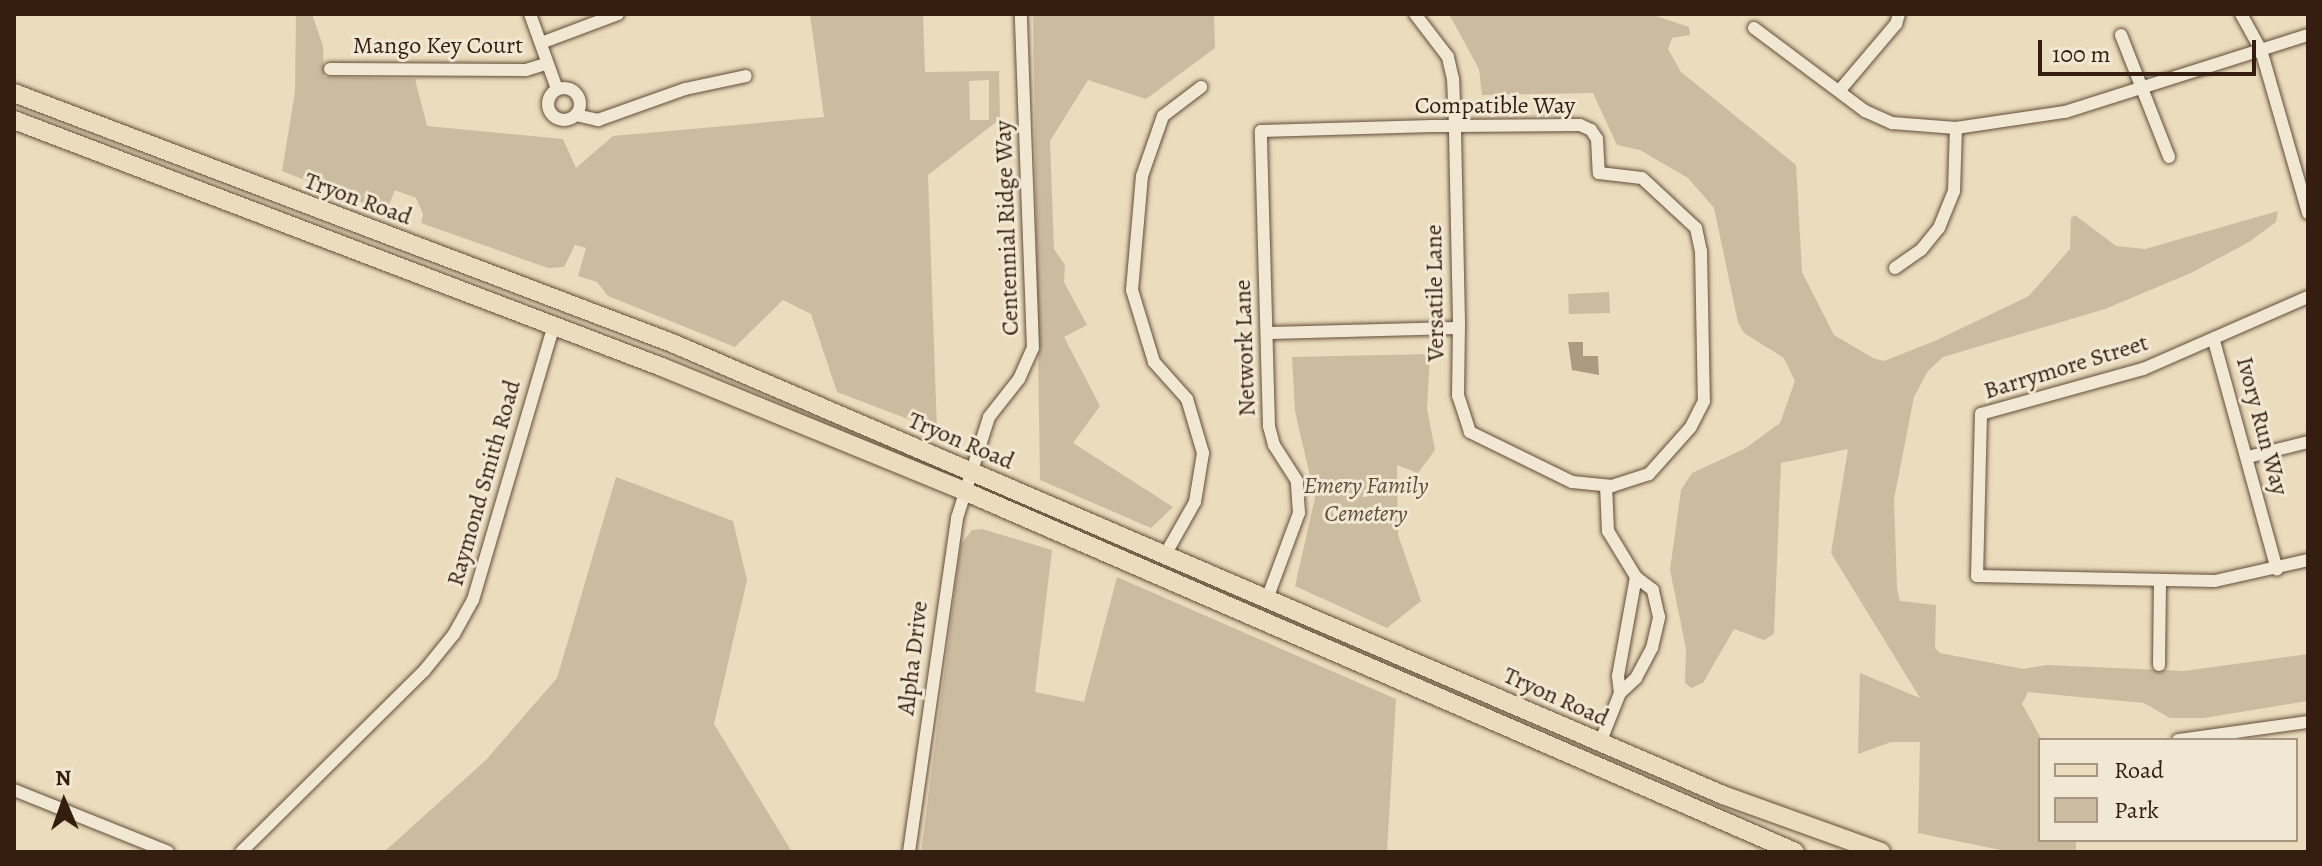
<!DOCTYPE html>
<html>
<head>
<meta charset="utf-8">
<style>
  body { margin:0 }
  #map { position:relative; width:2322px; height:866px; overflow:hidden; background:#eadcbc; font-family:Alegreya,serif }
  div>[style] { position:absolute }
  .green>* { inset:0; background:#cbbc9f }
  .water>* { inset:0; background:#ac9b81 }
  .roads { filter:drop-shadow(0 0 2px #624d3a) drop-shadow(0 0 2px #624d3a) }
  .minor>* { height:12px; margin:-6px; padding:0 6px; transform-origin:6px; border-radius:6px; background:#f1e8d3 }
  .minor>.ring { margin:-6px; padding:0; box-sizing:content-box; background:none; border:12px solid #f1e8d3; border-radius:50% }
  .primary>* { height:18px; margin:-9px; padding:0 9px; transform-origin:9px; border-radius:9px; background:#eadcbc }
  span { translate:-50% -50%; white-space:nowrap; text-align:center; line-height:1.15; -webkit-text-stroke:6px #f1e8d3; paint-order:stroke }
  .street-label { font-size:24px; color:#351d0f }
  .park-label { font-size:24px; color:#624d3a; font-style:italic }
  .frame { position:absolute; inset:0; border:16px solid #351d0f; pointer-events:none }
  .legend { position:absolute; left:2038px; top:738px; width:260px; height:104px; box-sizing:border-box; background:#f1e8d3; border:2px solid #a69785; margin:0; padding:10px 14px; list-style:none; font-size:24px; color:#351d0f }
  .legend li { display:flex; align-items:center; gap:16px; height:40px }
  .legend b { width:40px; border:2px solid #a69785 }
  .north { position:absolute; left:24px; top:762px; width:80px; height:80px; -webkit-text-stroke:6px #f1e8d3; paint-order:stroke; rotate:358deg; font-size:22px; font-weight:700; line-height:32px; text-align:center; color:#351d0f }
  .north::after { content:''; display:block; margin:auto; width:28px; height:36px; background:#351d0f; clip-path:polygon(50% 0,100% 100%,50% 72%,0 100%) }
  .scale { position:absolute; left:2038px; top:40px; width:218px; height:36px; box-sizing:border-box; border:4px solid #351d0f; border-top:0; padding-left:10px; font-size:24px; line-height:28px; white-space:nowrap; color:#351d0f; -webkit-text-stroke:6px #f1e8d3; paint-order:stroke }
</style>
</head>
<body>
<div id="map">
  <div class="green">
    <i style="clip-path:polygon(evenodd,296px 14px,312px 14px,323px 46px,324px 77px,415px 79px,427px 126px,563px 139px,576px 168px,613px 136px,824px 117px,810px 14px,923px 14px,925px 72px,999px 71px,1000px 119px,928px 175px,937px 430px,837px 392px,811px 314px,783px 300px,735px 347px,608px 296px,597px 282px,578px 276px,586px 248px,575px 245px,564px 267px,548px 268px,421px 223px,423px 214px,416px 198px,395px 190px,386px 212px,282px 171px,295px 92px,296px 14px,989px 80px,989px 120px,970px 120px,969px 81px,989px 80px)"></i>
    <i style="clip-path:polygon(1033px 14px,1214px 14px,1215px 48px,1146px 99px,1088px 80px,1050px 141px,1054px 249px,1065px 265px,1064px 282px,1087px 325px,1064px 337px,1100px 406px,1073px 443px,1173px 507px,1151px 528px,1040px 480px)"></i>
    <i style="clip-path:polygon(1449px 14px,1650px 14px,1689px 27px,1690px 35px,1672px 38px,1668px 49px,1681px 72px,1796px 165px,1802px 272px,1834px 335px,1873px 358px,1884px 361px,1937px 340px,2029px 296px,2070px 249px,2071px 218px,2075px 215px,2116px 246px,2145px 249px,2278px 211px,2276px 222px,2249px 242px,2191px 273px,2105px 309px,1943px 357px,1928px 371px,1914px 397px,1894px 499px,1897px 588px,1900px 601px,1936px 605px,1935px 648px,1940px 653px,2023px 669px,2046px 665px,2184px 671px,2308px 654px,2308px 701px,2204px 718px,2170px 718px,2144px 703px,2028px 692px,2022px 704px,2042px 740px,2040px 840px,2076px 840px,2076px 852px,2010px 852px,1918px 833px,1920px 742px,1891px 742px,1858px 754px,1860px 673px,1920px 698px,1831px 553px,1848px 449px,1781px 463px,1774px 634px,1764px 640px,1734px 629px,1703px 683px,1691px 688px,1685px 683px,1686px 649px,1670px 570px,1681px 490px,1692px 473px,1746px 448px,1780px 423px,1795px 381px,1784px 358px,1744px 333px,1738px 322px,1714px 208px,1688px 178px,1640px 150px,1617px 145px,1593px 93px,1482px 95px,1479px 69px)"></i>
    <i style="clip-path:polygon(1609px 292px,1610px 313px,1569px 314px,1568px 294px)"></i>
    <i style="clip-path:polygon(1430px 354px,1427px 409px,1435px 450px,1418px 473px,1397px 465px,1398px 535px,1421px 601px,1387px 628px,1295px 586px,1315px 498px,1295px 411px,1292px 357px)"></i>
    <i style="clip-path:polygon(616px 477px,733px 521px,747px 580px,714px 724px,792px 852px,384px 852px,486px 760px,557px 678px)"></i>
    <i style="clip-path:polygon(982px 529px,1052px 550px,1035px 692px,1084px 702px,1117px 577px,1396px 699px,1387px 852px,921px 852px,961px 544px,972px 530px)"></i>
  </div>
  <div class="water">
    <i style="clip-path:polygon(1568px 342px,1583px 342px,1583px 356px,1598px 356px,1599px 375px,1572px 370px)"></i>
  </div>
  <div class="roads">
    <div class="minor">
      <i style="left:530px;top:14px;width:80px;rotate:70.2deg"></i>
      <i style="left:2241px;top:14px;width:41px;rotate:60.9deg"></i>
      <i style="left:2261px;top:50px;width:170px;rotate:73.9deg"></i>
      <i style="left:1754px;top:28px;width:139px;rotate:36.8deg"></i>
      <i style="left:1865px;top:111px;width:30px;rotate:24deg"></i>
      <i style="left:1892px;top:123px;width:64px;rotate:4.5deg"></i>
      <i style="left:1956px;top:128px;width:110px;rotate:-8.4deg"></i>
      <i style="left:2065px;top:112px;width:255px;rotate:-17.6deg"></i>
      <i style="left:2121px;top:35px;width:131px;rotate:68.5deg"></i>
      <i style="left:541px;top:43px;width:82px;rotate:-20.6deg"></i>
      <i style="left:330px;top:69px;width:196px;rotate:0.3deg"></i>
      <i style="left:526px;top:70px;width:21px;rotate:-17deg"></i>
      <i class="ring" style="left:548px;top:88px;width:20px;height:20px"></i>
      <i style="left:1840px;top:90px;width:87px;rotate:-49.7deg"></i>
      <i style="left:1896px;top:24px;width:10px;rotate:-73deg"></i>
      <i style="left:576px;top:115px;width:23px;rotate:13deg"></i>
      <i style="left:598px;top:120px;width:92px;rotate:-19.6deg"></i>
      <i style="left:685px;top:89px;width:62px;rotate:-12deg"></i>
      <i style="left:1895px;top:268px;width:32px;rotate:-35deg"></i>
      <i style="left:1921px;top:250px;width:28px;rotate:-51deg"></i>
      <i style="left:1939px;top:228px;width:40px;rotate:-68deg"></i>
      <i style="left:1954px;top:191px;width:63px;rotate:-88.2deg"></i>
      <i style="left:2308px;top:297px;width:180px;rotate:156.4deg"></i>
      <i style="left:2143px;top:369px;width:168px;rotate:164.5deg"></i>
      <i style="left:1981px;top:414px;width:162px;rotate:91.4deg"></i>
      <i style="left:1977px;top:576px;width:238px;rotate:1.2deg"></i>
      <i style="left:2215px;top:581px;width:95px;rotate:-12.7deg"></i>
      <i style="left:1267px;top:333px;width:192px;rotate:-1.5deg"></i>
      <i style="left:2214px;top:341px;width:237px;rotate:74.6deg"></i>
      <i style="left:2248px;top:457px;width:62px;rotate:-14deg"></i>
      <i style="left:1165px;top:555px;width:61px;rotate:-60.5deg"></i>
      <i style="left:1195px;top:502px;width:50px;rotate:-80.7deg"></i>
      <i style="left:1203px;top:453px;width:56px;rotate:-106.5deg"></i>
      <i style="left:1187px;top:399px;width:50px;rotate:-131.7deg"></i>
      <i style="left:1154px;top:362px;width:75px;rotate:-107deg"></i>
      <i style="left:1132px;top:290px;width:114px;rotate:-85deg"></i>
      <i style="left:1142px;top:176px;width:64px;rotate:-70.7deg"></i>
      <i style="left:1163px;top:116px;width:48px;rotate:-37.3deg"></i>
      <i style="left:1267px;top:599px;width:92px;rotate:-69.6deg"></i>
      <i style="left:1299px;top:513px;width:32px;rotate:-94deg"></i>
      <i style="left:1297px;top:481px;width:43px;rotate:-122.6deg"></i>
      <i style="left:1274px;top:445px;width:20px;rotate:-105deg"></i>
      <i style="left:1269px;top:426px;width:295px;rotate:-91.6deg"></i>
      <i style="left:1261px;top:131px;width:171px;rotate:-1.7deg"></i>
      <i style="left:1432px;top:126px;width:23px"></i>
      <i style="left:1455px;top:126px;width:125px;rotate:-0.5deg"></i>
      <i style="left:1580px;top:125px;width:12px;rotate:24deg"></i>
      <i style="left:1591px;top:130px;width:11px;rotate:56deg"></i>
      <i style="left:1597px;top:139px;width:34px;rotate:87deg"></i>
      <i style="left:1599px;top:173px;width:43px;rotate:6.6deg"></i>
      <i style="left:1642px;top:178px;width:74px;rotate:42.8deg"></i>
      <i style="left:1696px;top:228px;width:24px;rotate:78deg"></i>
      <i style="left:1701px;top:251px;width:150px;rotate:88.9deg"></i>
      <i style="left:1704px;top:401px;width:30px;rotate:117deg"></i>
      <i style="left:1690px;top:428px;width:62px;rotate:131.7deg"></i>
      <i style="left:1649px;top:474px;width:39px;rotate:162deg"></i>
      <i style="left:1612px;top:486px;width:40px;rotate:-174.3deg"></i>
      <i style="left:1572px;top:482px;width:114px;rotate:-153.9deg"></i>
      <i style="left:1470px;top:432px;width:38px;rotate:-108deg"></i>
      <i style="left:1458px;top:396px;width:74px;rotate:-89.2deg"></i>
      <i style="left:1459px;top:322px;width:196px;rotate:-91.2deg"></i>
      <i style="left:1455px;top:126px;width:47px;rotate:-92.4deg"></i>
      <i style="left:1453px;top:79px;width:23px;rotate:-103deg"></i>
      <i style="left:1448px;top:57px;width:54px;rotate:-127.5deg"></i>
      <i style="left:2159px;top:665px;width:83px;rotate:-89.3deg"></i>
      <i style="left:1620px;top:693px;width:17px;rotate:-97deg"></i>
      <i style="left:1618px;top:676px;width:101px;rotate:-79.7deg"></i>
      <i style="left:2178px;top:740px;width:131px;rotate:-7.9deg"></i>
      <i style="left:1600px;top:743px;width:54px;rotate:-68.2deg"></i>
      <i style="left:1620px;top:693px;width:22px;rotate:-43deg"></i>
      <i style="left:1636px;top:678px;width:34px;rotate:-62deg"></i>
      <i style="left:1652px;top:648px;width:32px;rotate:-77deg"></i>
      <i style="left:1659px;top:617px;width:28px;rotate:-103deg"></i>
      <i style="left:1653px;top:590px;width:21px;rotate:-143deg"></i>
      <i style="left:1636px;top:577px;width:54px;rotate:-121.3deg"></i>
      <i style="left:1608px;top:531px;width:45px;rotate:-92.5deg"></i>
      <i style="left:14px;top:790px;width:166px;rotate:21.9deg"></i>
      <i style="left:241px;top:852px;width:257px;rotate:-44.7deg"></i>
      <i style="left:424px;top:671px;width:48px;rotate:-51deg"></i>
      <i style="left:454px;top:634px;width:39px;rotate:-61deg"></i>
      <i style="left:473px;top:600px;width:288px;rotate:-73.6deg"></i>
      <i style="left:909px;top:852px;width:337px;rotate:-81.8deg"></i>
      <i style="left:957px;top:518px;width:106px;rotate:-72.4deg"></i>
      <i style="left:989px;top:417px;width:48px;rotate:-51.7deg"></i>
      <i style="left:1019px;top:379px;width:34px;rotate:-66deg"></i>
      <i style="left:1033px;top:348px;width:334px;rotate:-92.1deg"></i>
    </div>
    <div class="primary">
      <i style="left:14px;top:93px;width:704px;rotate:20.8deg"></i>
      <i style="left:672px;top:343px;width:1144px;rotate:23.27deg"></i>
      <i style="left:1723px;top:795px;width:168px;rotate:19.8deg"></i>
      <i style="left:14px;top:120px;width:693px;rotate:20.87deg"></i>
      <i style="left:662px;top:367px;width:326px;rotate:22.3deg"></i>
      <i style="left:964px;top:491px;width:906px;rotate:23.48deg"></i>
    </div>
  </div>
  <div class="street-label">
    <span style="left:438px;top:46px">Mango Key Court</span>
    <span style="left:1495px;top:106px">Compatible Way</span>
    <span style="left:358px;top:199px;rotate:20deg">Tryon Road</span>
    <span style="left:1007px;top:228px;rotate:-92deg">Centennial Ridge Way</span>
    <span style="left:1435px;top:293px;rotate:-91deg">Versatile Lane</span>
    <span style="left:1245px;top:348px;rotate:-92deg">Network Lane</span>
    <span style="left:2066px;top:367px;rotate:-17deg">Barrymore Street</span>
    <span style="left:2262px;top:426px;rotate:75deg">Ivory Run Way</span>
    <span style="left:961px;top:441px;rotate:23deg">Tryon Road</span>
    <span style="left:484px;top:483px;rotate:-74deg">Raymond Smith Road</span>
    <span style="left:913px;top:658px;rotate:-83deg">Alpha Drive</span>
    <span style="left:1556px;top:697px;rotate:24deg">Tryon Road</span>
  </div>
  <div class="park-label">
    <span style="left:1366px;top:500px">Emery Family<br>Cemetery</span>
  </div>
  <div class="frame"></div>
  <ul class="legend">
  <li><b style="height:10px;background:#eadcbc"></b>Road</li>
  <li><b style="height:22px;background:#cbbc9f"></b>Park</li>
  </ul>
  <div class="north">N</div>
  <div class="scale">100 m</div>
</div>
</body>
</html>
